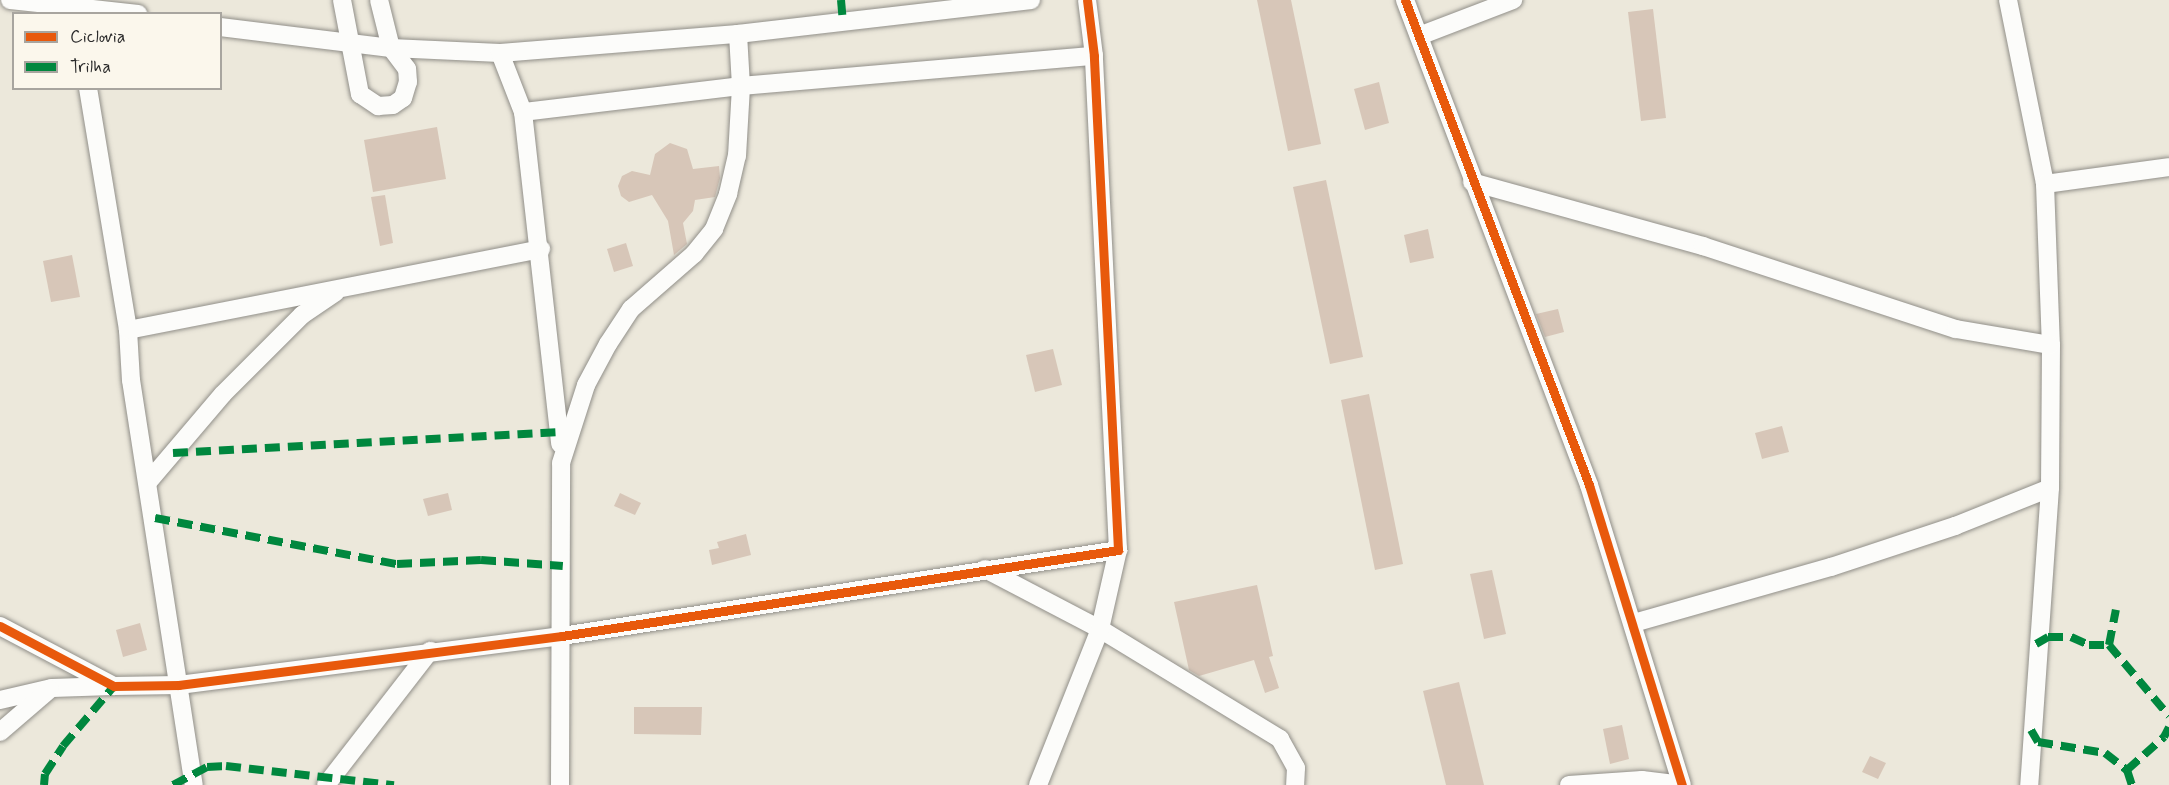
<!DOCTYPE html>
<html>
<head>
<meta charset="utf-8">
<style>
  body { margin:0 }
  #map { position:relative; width:2169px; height:785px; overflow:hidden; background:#ece8db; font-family:Mynerve,sans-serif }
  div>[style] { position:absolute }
  .building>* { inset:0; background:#d7c6b8 }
  .roads { filter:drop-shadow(0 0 2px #918f89) drop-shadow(0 0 2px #918f89) }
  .street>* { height:18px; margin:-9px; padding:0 9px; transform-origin:9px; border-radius:9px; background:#fcfcfa }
  .quiet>* { height:8px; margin-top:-4px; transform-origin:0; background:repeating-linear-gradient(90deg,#00873e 0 15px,transparent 0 23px) }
  .cycleway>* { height:9px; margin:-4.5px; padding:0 4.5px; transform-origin:4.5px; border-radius:4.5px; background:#e8590c }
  span { translate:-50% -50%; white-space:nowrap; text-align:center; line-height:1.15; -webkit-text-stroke:4.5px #fbf7ec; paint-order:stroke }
  .legend { position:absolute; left:12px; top:12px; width:210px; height:78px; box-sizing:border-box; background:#fbf7ec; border:2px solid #a8a59f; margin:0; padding:8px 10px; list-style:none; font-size:18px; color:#2b2b2b }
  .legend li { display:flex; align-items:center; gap:12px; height:30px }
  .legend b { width:30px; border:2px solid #a8a59f }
</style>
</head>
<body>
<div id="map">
  <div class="building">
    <i style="clip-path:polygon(1257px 0,1291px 0,1321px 144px,1288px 151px)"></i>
    <i style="clip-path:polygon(1653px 9px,1666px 118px,1641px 121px,1628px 12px)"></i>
    <i style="clip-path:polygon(1379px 82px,1389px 123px,1365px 130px,1354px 89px)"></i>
    <i style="clip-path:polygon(437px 127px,446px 179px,373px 192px,364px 140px)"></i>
    <i style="clip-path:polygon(670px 143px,687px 149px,693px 169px,719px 166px,720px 178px,715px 197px,695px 200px,693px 211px,683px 223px,687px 244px,674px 255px,668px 221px,652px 195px,629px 202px,621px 196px,618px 186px,622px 176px,632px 171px,650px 175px,655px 154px)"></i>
    <i style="clip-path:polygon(1326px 180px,1363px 357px,1330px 364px,1293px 187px)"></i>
    <i style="clip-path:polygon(385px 195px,393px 243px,380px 246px,371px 197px)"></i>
    <i style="clip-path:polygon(1428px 229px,1434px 258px,1410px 263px,1404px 235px)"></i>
    <i style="clip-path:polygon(626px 243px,633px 266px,614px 272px,607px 249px)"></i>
    <i style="clip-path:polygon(72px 255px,80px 297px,51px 302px,43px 261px)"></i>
    <i style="clip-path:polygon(1558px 309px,1564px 332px,1545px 337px,1536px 314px)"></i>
    <i style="clip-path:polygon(1053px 349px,1062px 385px,1035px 392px,1026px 355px)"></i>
    <i style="clip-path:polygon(1369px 394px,1403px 564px,1375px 570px,1341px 400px)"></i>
    <i style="clip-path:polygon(1782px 426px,1789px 452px,1762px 459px,1755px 433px)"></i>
    <i style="clip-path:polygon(448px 493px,452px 510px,428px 516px,423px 499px)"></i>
    <i style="clip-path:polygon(620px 493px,641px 503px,635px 515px,614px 506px)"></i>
    <i style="clip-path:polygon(746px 534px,751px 555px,712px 565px,709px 550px,719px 548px,717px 542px)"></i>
    <i style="clip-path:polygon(1492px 570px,1506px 634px,1484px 639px,1470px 574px)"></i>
    <i style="clip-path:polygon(1257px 585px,1273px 656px,1269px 657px,1279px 688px,1265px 693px,1254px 660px,1199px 676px,1189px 670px,1174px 602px)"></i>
    <i style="clip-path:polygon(140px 623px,147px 650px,123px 657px,116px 630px)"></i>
    <i style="clip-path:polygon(1459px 682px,1484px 785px,1446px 785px,1423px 691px)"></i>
    <i style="clip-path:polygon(634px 707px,702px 707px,701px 735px,634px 734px)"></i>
    <i style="clip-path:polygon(1622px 725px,1629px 759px,1610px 764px,1603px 729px)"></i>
    <i style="clip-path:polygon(1870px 756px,1886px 763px,1878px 779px,1862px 772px)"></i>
  </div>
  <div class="roads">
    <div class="street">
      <i style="left:10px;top:0;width:129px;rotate:6.2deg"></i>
      <i style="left:342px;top:0;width:96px;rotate:79.2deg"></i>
      <i style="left:360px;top:94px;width:22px;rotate:34deg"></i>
      <i style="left:378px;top:106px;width:15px;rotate:-4deg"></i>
      <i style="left:393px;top:105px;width:12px;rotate:-35deg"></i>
      <i style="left:403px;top:98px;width:17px;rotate:-73deg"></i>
      <i style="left:408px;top:82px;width:13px;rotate:-94deg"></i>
      <i style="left:407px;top:69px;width:26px;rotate:-127deg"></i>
      <i style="left:391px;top:48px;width:49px;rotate:-104deg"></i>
      <i style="left:1405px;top:0;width:519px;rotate:69.22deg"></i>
      <i style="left:1589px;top:485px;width:314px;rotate:72.8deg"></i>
      <i style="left:2008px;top:0;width:188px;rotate:78.6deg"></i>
      <i style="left:2045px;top:184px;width:161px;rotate:87.9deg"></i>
      <i style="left:2051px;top:345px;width:143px;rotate:90.4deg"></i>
      <i style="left:2050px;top:488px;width:298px;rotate:94deg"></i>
      <i style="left:220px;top:27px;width:172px;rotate:7deg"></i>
      <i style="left:391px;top:48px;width:109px;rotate:2.6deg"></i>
      <i style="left:500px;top:53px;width:239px;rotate:-4.6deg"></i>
      <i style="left:738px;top:34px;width:295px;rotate:-6.6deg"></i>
      <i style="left:1419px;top:36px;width:101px;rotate:-21deg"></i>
      <i style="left:500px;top:53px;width:63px;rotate:68.7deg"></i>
      <i style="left:523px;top:112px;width:334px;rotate:83.6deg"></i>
      <i style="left:88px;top:88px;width:245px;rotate:80.6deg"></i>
      <i style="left:128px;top:330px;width:50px;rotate:86.6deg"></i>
      <i style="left:131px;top:380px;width:410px;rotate:81.2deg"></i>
      <i style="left:523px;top:112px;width:220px;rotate:-6.8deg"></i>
      <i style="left:741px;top:86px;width:354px;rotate:-4.9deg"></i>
      <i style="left:1472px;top:182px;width:240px;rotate:15.5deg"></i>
      <i style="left:1703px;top:246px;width:266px;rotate:18.2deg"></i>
      <i style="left:1956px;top:329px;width:96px;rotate:9.6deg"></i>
      <i style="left:2045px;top:184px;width:125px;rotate:-7.8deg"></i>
      <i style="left:128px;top:330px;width:421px;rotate:-11.1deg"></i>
      <i style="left:149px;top:481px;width:114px;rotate:-49.6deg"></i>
      <i style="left:223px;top:394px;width:112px;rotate:-45deg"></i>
      <i style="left:302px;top:315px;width:40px;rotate:-34deg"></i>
      <i style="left:985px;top:569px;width:130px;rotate:27.6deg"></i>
      <i style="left:1100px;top:629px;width:211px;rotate:31.4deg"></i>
      <i style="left:1280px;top:739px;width:33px;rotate:61deg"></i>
      <i style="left:1296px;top:768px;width:17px;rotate:93deg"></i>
      <i style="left:1634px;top:623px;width:205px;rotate:-15.9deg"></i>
      <i style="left:1831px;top:567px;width:131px;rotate:-18.3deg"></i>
      <i style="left:1955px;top:526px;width:102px;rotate:-21.8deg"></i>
      <i style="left:0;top:626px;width:129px;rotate:27.8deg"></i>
      <i style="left:114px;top:686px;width:65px;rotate:-0.9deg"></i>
      <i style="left:179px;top:685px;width:386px;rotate:-7.3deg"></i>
      <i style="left:562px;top:636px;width:563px;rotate:-8.79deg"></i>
      <i style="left:1118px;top:550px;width:495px;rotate:-92.8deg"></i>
      <i style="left:1094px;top:56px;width:56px;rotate:-97.1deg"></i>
      <i style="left:0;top:700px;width:53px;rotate:-13deg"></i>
      <i style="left:52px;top:688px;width:60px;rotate:-1.9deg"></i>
      <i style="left:0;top:732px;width:66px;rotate:-40.7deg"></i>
      <i style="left:326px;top:785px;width:170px;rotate:-52.2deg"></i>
      <i style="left:560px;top:785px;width:322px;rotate:-89.8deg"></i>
      <i style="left:561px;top:463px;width:82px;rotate:-72.2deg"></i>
      <i style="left:586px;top:385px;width:47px;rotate:-61.8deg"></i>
      <i style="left:608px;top:344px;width:42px;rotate:-56.7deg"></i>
      <i style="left:631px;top:309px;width:84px;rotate:-41.1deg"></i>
      <i style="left:694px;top:254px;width:32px;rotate:-51deg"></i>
      <i style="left:714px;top:229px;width:38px;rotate:-68deg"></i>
      <i style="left:728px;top:194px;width:39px;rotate:-77deg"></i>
      <i style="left:737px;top:156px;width:70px;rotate:-86.7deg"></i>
      <i style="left:741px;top:86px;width:52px;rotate:-93.3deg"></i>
      <i style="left:1038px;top:785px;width:168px;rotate:-68.3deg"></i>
      <i style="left:1100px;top:629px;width:81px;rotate:-77.2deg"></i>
      <i style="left:1569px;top:785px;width:73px;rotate:-3.9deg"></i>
      <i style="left:1642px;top:780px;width:39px;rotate:7deg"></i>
    </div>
  </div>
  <div class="quiet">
    <i style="left:841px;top:0;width:22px;rotate:85deg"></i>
    <i style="left:173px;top:453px;width:388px;rotate:-3.1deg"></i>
    <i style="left:155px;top:518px;width:246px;rotate:10.8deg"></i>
    <i style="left:397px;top:564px;width:84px;rotate:-2.7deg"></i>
    <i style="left:481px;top:560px;width:82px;rotate:4.2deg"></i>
    <i style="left:2036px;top:644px;width:14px;rotate:-30deg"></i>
    <i style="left:2048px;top:637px;width:23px"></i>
    <i style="left:2071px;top:637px;width:20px;rotate:24deg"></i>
    <i style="left:2089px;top:645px;width:20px"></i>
    <i style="left:2109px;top:645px;width:36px;rotate:-79deg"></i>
    <i style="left:2109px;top:645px;width:93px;rotate:49.8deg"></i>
    <i style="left:2031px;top:730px;width:14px;rotate:60deg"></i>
    <i style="left:2038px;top:742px;width:68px;rotate:9.3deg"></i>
    <i style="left:2105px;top:753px;width:28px;rotate:38deg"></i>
    <i style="left:2127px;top:770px;width:16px;rotate:72deg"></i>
    <i style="left:2127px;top:770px;width:50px;rotate:-41.7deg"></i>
    <i style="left:2164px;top:737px;width:11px;rotate:-63deg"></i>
    <i style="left:44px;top:785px;width:11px;rotate:-85deg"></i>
    <i style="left:45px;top:774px;width:33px;rotate:-57deg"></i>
    <i style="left:63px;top:746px;width:79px;rotate:-49.6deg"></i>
    <i style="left:173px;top:785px;width:38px;rotate:-28deg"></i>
    <i style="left:207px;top:767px;width:19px;rotate:-3deg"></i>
    <i style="left:226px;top:766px;width:169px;rotate:6.5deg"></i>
  </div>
  <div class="cycleway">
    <i style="left:1405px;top:0;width:519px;rotate:69.22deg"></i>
    <i style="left:1589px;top:485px;width:314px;rotate:72.8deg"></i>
    <i style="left:0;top:626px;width:129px;rotate:27.8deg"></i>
    <i style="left:114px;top:686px;width:65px;rotate:-0.9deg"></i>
    <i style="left:179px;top:685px;width:386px;rotate:-7.3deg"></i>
    <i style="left:562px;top:636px;width:563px;rotate:-8.79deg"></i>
    <i style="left:1118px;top:550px;width:495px;rotate:-92.8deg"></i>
    <i style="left:1094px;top:56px;width:56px;rotate:-97.1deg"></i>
  </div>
  <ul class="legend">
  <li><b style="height:8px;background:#e8590c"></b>Ciclovia</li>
  <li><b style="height:8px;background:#00873e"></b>Trilha</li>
  </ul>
</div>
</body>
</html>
